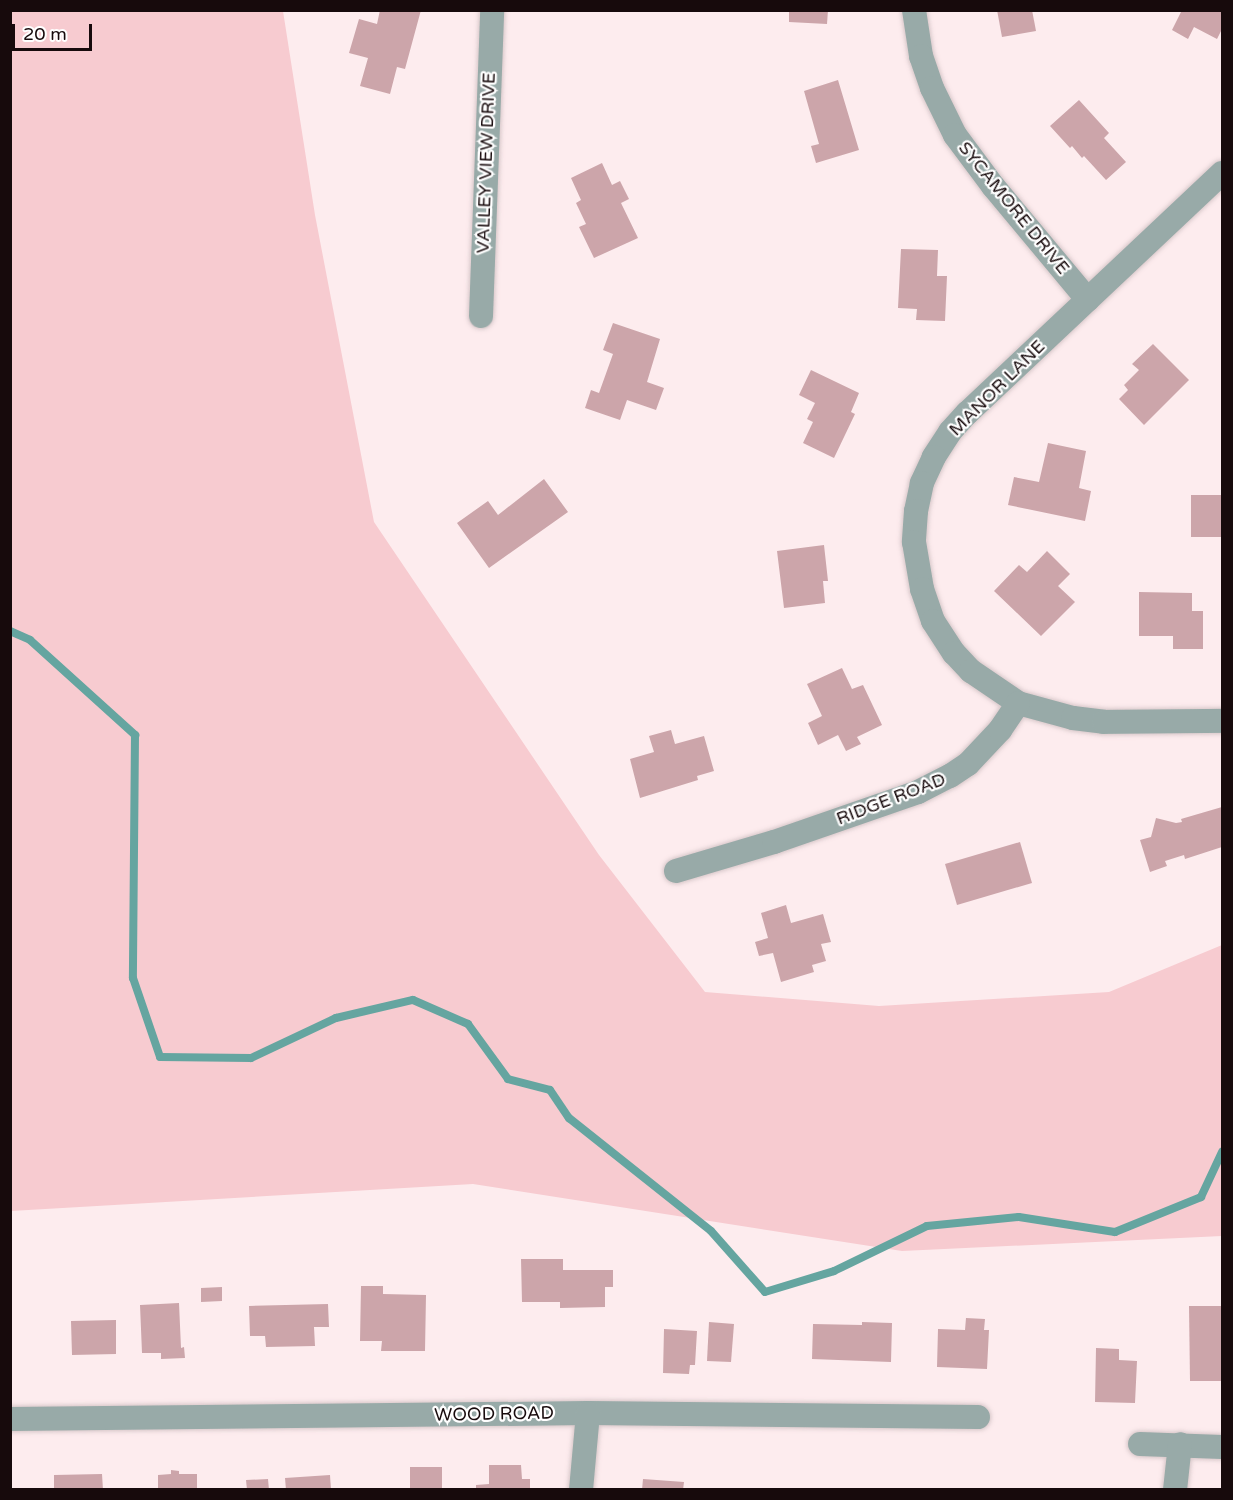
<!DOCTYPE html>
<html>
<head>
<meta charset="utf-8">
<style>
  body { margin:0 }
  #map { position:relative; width:1233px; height:1500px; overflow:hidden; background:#fdecee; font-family:"Varela Round",sans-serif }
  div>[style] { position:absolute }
  .green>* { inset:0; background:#f7cbd0 }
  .stream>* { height:8px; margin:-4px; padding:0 4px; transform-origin:4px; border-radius:4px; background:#65a5a0 }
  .building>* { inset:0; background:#cca5aa }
  .roads { filter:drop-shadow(0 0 2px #d8c8ca) drop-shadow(0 0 2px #d8c8ca) }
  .minor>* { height:24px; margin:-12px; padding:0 12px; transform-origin:12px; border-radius:12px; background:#98aaa8 }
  span { translate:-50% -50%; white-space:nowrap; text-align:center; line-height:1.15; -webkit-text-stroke:4.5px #fff; paint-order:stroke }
  .street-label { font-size:18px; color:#170a0c }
  .frame { position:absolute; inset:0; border:12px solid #170a0c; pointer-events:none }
  .scale { position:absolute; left:12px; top:24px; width:80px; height:27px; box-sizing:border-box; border:3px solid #170a0c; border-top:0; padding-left:8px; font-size:18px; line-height:21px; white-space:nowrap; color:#170a0c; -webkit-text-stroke:4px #fff; paint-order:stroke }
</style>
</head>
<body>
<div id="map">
  <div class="green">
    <i style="clip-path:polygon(11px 10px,283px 11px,315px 215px,374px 522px,599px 855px,705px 992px,879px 1006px,1109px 992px,1222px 945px,1222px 1236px,902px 1251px,473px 1184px,11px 1211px)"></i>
  </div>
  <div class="stream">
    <i style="left:10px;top:631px;width:22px;rotate:24deg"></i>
    <i style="left:30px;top:640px;width:142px;rotate:42.1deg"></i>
    <i style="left:135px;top:735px;width:243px;rotate:90.5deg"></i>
    <i style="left:133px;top:978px;width:83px;rotate:71.1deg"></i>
    <i style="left:160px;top:1057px;width:91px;rotate:0.6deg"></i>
    <i style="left:251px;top:1058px;width:94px;rotate:-25.2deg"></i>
    <i style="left:336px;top:1018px;width:79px;rotate:-13.2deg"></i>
    <i style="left:413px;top:1000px;width:60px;rotate:23.6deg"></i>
    <i style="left:468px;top:1024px;width:68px;rotate:54deg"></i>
    <i style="left:508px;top:1079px;width:43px;rotate:14.7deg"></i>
    <i style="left:550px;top:1090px;width:34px;rotate:56deg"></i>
    <i style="left:569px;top:1118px;width:181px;rotate:38.5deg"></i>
    <i style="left:711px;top:1231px;width:81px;rotate:48.5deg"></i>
    <i style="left:765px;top:1292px;width:72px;rotate:-16.9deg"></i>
    <i style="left:834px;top:1271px;width:103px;rotate:-25.8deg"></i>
    <i style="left:927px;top:1226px;width:92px;rotate:-5.6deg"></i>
    <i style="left:1019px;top:1217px;width:97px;rotate:8.9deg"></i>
    <i style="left:1115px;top:1232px;width:93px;rotate:-22.1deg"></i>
    <i style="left:1201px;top:1197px;width:50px;rotate:-65deg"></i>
  </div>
  <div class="building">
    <i style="clip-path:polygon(380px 10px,421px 10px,405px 69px,397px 67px,390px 94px,360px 86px,368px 58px,349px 53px,359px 19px,377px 24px)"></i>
    <i style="clip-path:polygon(789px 10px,828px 10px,827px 24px,789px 22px)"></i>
    <i style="clip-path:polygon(997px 10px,1032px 10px,1036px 31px,1002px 37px)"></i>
    <i style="clip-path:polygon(1182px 10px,1222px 10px,1222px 29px,1217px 39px,1194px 27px,1188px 39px,1172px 30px)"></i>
    <i style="clip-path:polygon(838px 80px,859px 150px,816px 163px,811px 146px,819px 144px,804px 91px)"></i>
    <i style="clip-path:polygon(1079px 100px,1109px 133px,1104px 138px,1126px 162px,1106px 180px,1084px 156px,1082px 158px,1072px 146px,1070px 148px,1050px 126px)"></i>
    <i style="clip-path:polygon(602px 163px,612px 185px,620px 181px,629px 199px,621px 203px,638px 238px,594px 258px,579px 227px,586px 224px,576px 203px,581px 200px,571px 178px)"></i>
    <i style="clip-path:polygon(901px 249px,938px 250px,937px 276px,947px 276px,945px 321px,916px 320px,917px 309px,898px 308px)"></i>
    <i style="clip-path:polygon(613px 323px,660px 339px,647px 382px,664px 388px,656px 410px,627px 400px,620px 420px,585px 408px,591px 390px,599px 393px,613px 354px,603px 350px)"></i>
    <i style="clip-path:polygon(1153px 344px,1189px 380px,1144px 425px,1119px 399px,1128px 390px,1124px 385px,1139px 370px,1132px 364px)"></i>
    <i style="clip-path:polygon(811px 370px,859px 393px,851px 412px,855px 414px,834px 458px,803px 443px,813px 422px,807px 419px,815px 403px,799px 395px)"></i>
    <i style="clip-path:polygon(1048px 443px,1086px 451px,1079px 488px,1091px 491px,1085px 521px,1008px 505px,1014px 477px,1039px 482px)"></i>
    <i style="clip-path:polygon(544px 479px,568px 512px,489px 568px,457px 523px,488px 501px,498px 515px)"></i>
    <i style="clip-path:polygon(1191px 495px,1222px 495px,1222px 537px,1191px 537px)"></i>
    <i style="clip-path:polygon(824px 545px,828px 581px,823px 581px,825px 603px,784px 608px,777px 551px)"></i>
    <i style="clip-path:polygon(1047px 551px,1070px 574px,1058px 586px,1075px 602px,1041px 636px,994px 591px,1019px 565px,1027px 572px)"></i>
    <i style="clip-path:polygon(1139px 592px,1192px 593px,1192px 611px,1203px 611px,1203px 649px,1173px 649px,1173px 636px,1139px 636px)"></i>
    <i style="clip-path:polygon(842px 668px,852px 689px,863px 685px,882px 725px,857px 737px,861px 744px,846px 751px,838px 735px,818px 745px,808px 723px,822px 716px,807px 684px)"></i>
    <i style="clip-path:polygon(671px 730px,675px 744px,704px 736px,714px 771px,697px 776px,698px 780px,640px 798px,630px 759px,654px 752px,649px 736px)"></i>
    <i style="clip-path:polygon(1222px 807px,1222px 847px,1185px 859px,1184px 855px,1165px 861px,1167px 866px,1150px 872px,1140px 840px,1151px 837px,1156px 818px,1176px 823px,1182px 822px,1181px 819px)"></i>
    <i style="clip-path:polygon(1020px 842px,1032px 883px,957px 905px,945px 864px)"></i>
    <i style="clip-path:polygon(786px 905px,791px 923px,823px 914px,831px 942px,821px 944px,826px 961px,812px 965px,814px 972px,781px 982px,773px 953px,759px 956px,755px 942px,768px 938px,761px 913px)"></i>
    <i style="clip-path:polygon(521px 1259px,563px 1259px,563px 1270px,613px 1270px,613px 1287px,605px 1287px,605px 1307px,560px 1308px,560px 1302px,522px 1302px)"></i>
    <i style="clip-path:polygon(361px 1286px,383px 1286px,383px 1294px,426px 1295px,425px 1351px,381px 1351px,382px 1341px,360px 1341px)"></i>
    <i style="clip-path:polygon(222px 1287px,222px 1301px,201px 1302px,201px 1288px)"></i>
    <i style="clip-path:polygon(179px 1303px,181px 1348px,184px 1347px,185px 1358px,161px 1359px,161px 1353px,142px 1353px,140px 1305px)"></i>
    <i style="clip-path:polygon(328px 1304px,329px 1327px,314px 1327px,315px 1346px,266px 1347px,265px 1336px,250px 1336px,249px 1306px)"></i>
    <i style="clip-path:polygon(1189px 1306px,1222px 1306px,1222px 1381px,1190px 1381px)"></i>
    <i style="clip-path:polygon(966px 1318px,985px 1319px,984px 1330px,989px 1330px,987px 1369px,937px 1367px,938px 1329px,965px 1330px)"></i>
    <i style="clip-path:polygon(116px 1320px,116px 1354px,72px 1355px,71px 1321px)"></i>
    <i style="clip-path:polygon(709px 1322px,734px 1324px,731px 1362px,707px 1361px)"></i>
    <i style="clip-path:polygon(862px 1322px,892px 1323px,891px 1362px,812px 1359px,813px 1324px,862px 1325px)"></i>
    <i style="clip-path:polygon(664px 1329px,697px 1331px,695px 1365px,690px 1365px,689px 1374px,663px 1373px)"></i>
    <i style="clip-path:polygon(1096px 1348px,1119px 1349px,1119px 1360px,1137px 1361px,1135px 1403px,1095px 1402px)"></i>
    <i style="clip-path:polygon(489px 1465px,521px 1465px,522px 1479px,530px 1479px,530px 1490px,476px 1490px,476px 1485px,489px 1484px)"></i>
    <i style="clip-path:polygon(410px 1467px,442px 1467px,442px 1490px,410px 1490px)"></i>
    <i style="clip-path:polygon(171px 1470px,179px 1471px,179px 1474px,197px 1474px,197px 1490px,158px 1490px,158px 1475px,171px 1474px)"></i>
    <i style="clip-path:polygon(102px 1474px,103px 1490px,54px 1490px,54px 1475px)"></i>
    <i style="clip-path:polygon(330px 1475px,331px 1490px,286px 1490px,285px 1478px)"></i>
    <i style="clip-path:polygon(268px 1479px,269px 1490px,247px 1490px,246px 1480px)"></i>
    <i style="clip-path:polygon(643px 1479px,684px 1482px,683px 1490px,642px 1490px)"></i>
  </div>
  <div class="roads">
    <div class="minor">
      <i style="left:914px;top:10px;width:47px;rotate:81.3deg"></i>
      <i style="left:921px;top:56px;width:34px;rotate:71deg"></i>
      <i style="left:932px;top:88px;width:52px;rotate:63.9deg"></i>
      <i style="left:955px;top:135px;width:64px;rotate:53.3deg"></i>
      <i style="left:993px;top:186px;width:148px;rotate:50.2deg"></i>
      <i style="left:1222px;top:173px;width:350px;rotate:136.7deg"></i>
      <i style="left:967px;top:413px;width:25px;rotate:132deg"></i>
      <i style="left:950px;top:432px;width:30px;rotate:123deg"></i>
      <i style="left:934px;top:457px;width:29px;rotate:115deg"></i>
      <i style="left:922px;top:483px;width:29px;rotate:102deg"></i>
      <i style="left:916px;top:511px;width:31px;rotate:94deg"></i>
      <i style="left:914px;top:542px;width:48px;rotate:80.3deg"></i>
      <i style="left:922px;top:589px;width:34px;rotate:71deg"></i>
      <i style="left:933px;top:621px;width:38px;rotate:57deg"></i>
      <i style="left:954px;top:653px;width:25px;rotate:47deg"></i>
      <i style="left:971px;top:671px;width:57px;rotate:34.2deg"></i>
      <i style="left:1018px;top:703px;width:57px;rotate:15.3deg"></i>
      <i style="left:1073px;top:718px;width:31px;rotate:7deg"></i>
      <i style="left:1104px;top:722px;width:118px;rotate:-0.5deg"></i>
      <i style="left:481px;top:316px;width:306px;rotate:-87.9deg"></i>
      <i style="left:676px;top:871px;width:102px;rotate:-16.5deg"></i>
      <i style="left:774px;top:842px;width:152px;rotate:-19.1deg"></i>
      <i style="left:918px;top:792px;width:36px;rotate:-27deg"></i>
      <i style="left:950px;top:776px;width:22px;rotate:-34deg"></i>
      <i style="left:968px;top:764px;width:47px;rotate:-46.7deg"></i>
      <i style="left:1000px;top:730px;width:32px;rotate:-56deg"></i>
      <i style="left:10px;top:1419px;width:578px;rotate:-0.59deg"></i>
      <i style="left:588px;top:1413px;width:390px;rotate:0.6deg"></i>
      <i style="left:1140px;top:1444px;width:82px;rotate:2.1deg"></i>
      <i style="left:581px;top:1490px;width:77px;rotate:-84.8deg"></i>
      <i style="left:1175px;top:1490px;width:46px;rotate:-83.8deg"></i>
    </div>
  </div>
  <div class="street-label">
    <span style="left:486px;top:163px;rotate:-88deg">VALLEY VIEW DRIVE</span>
    <span style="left:1014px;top:208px;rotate:51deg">SYCAMORE DRIVE</span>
    <span style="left:997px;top:388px;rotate:-45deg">MANOR LANE</span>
    <span style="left:891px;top:799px;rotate:-21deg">RIDGE ROAD</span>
    <span style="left:494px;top:1414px;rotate:-1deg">WOOD ROAD</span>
  </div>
  <div class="frame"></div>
  <div class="scale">20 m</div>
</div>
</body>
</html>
